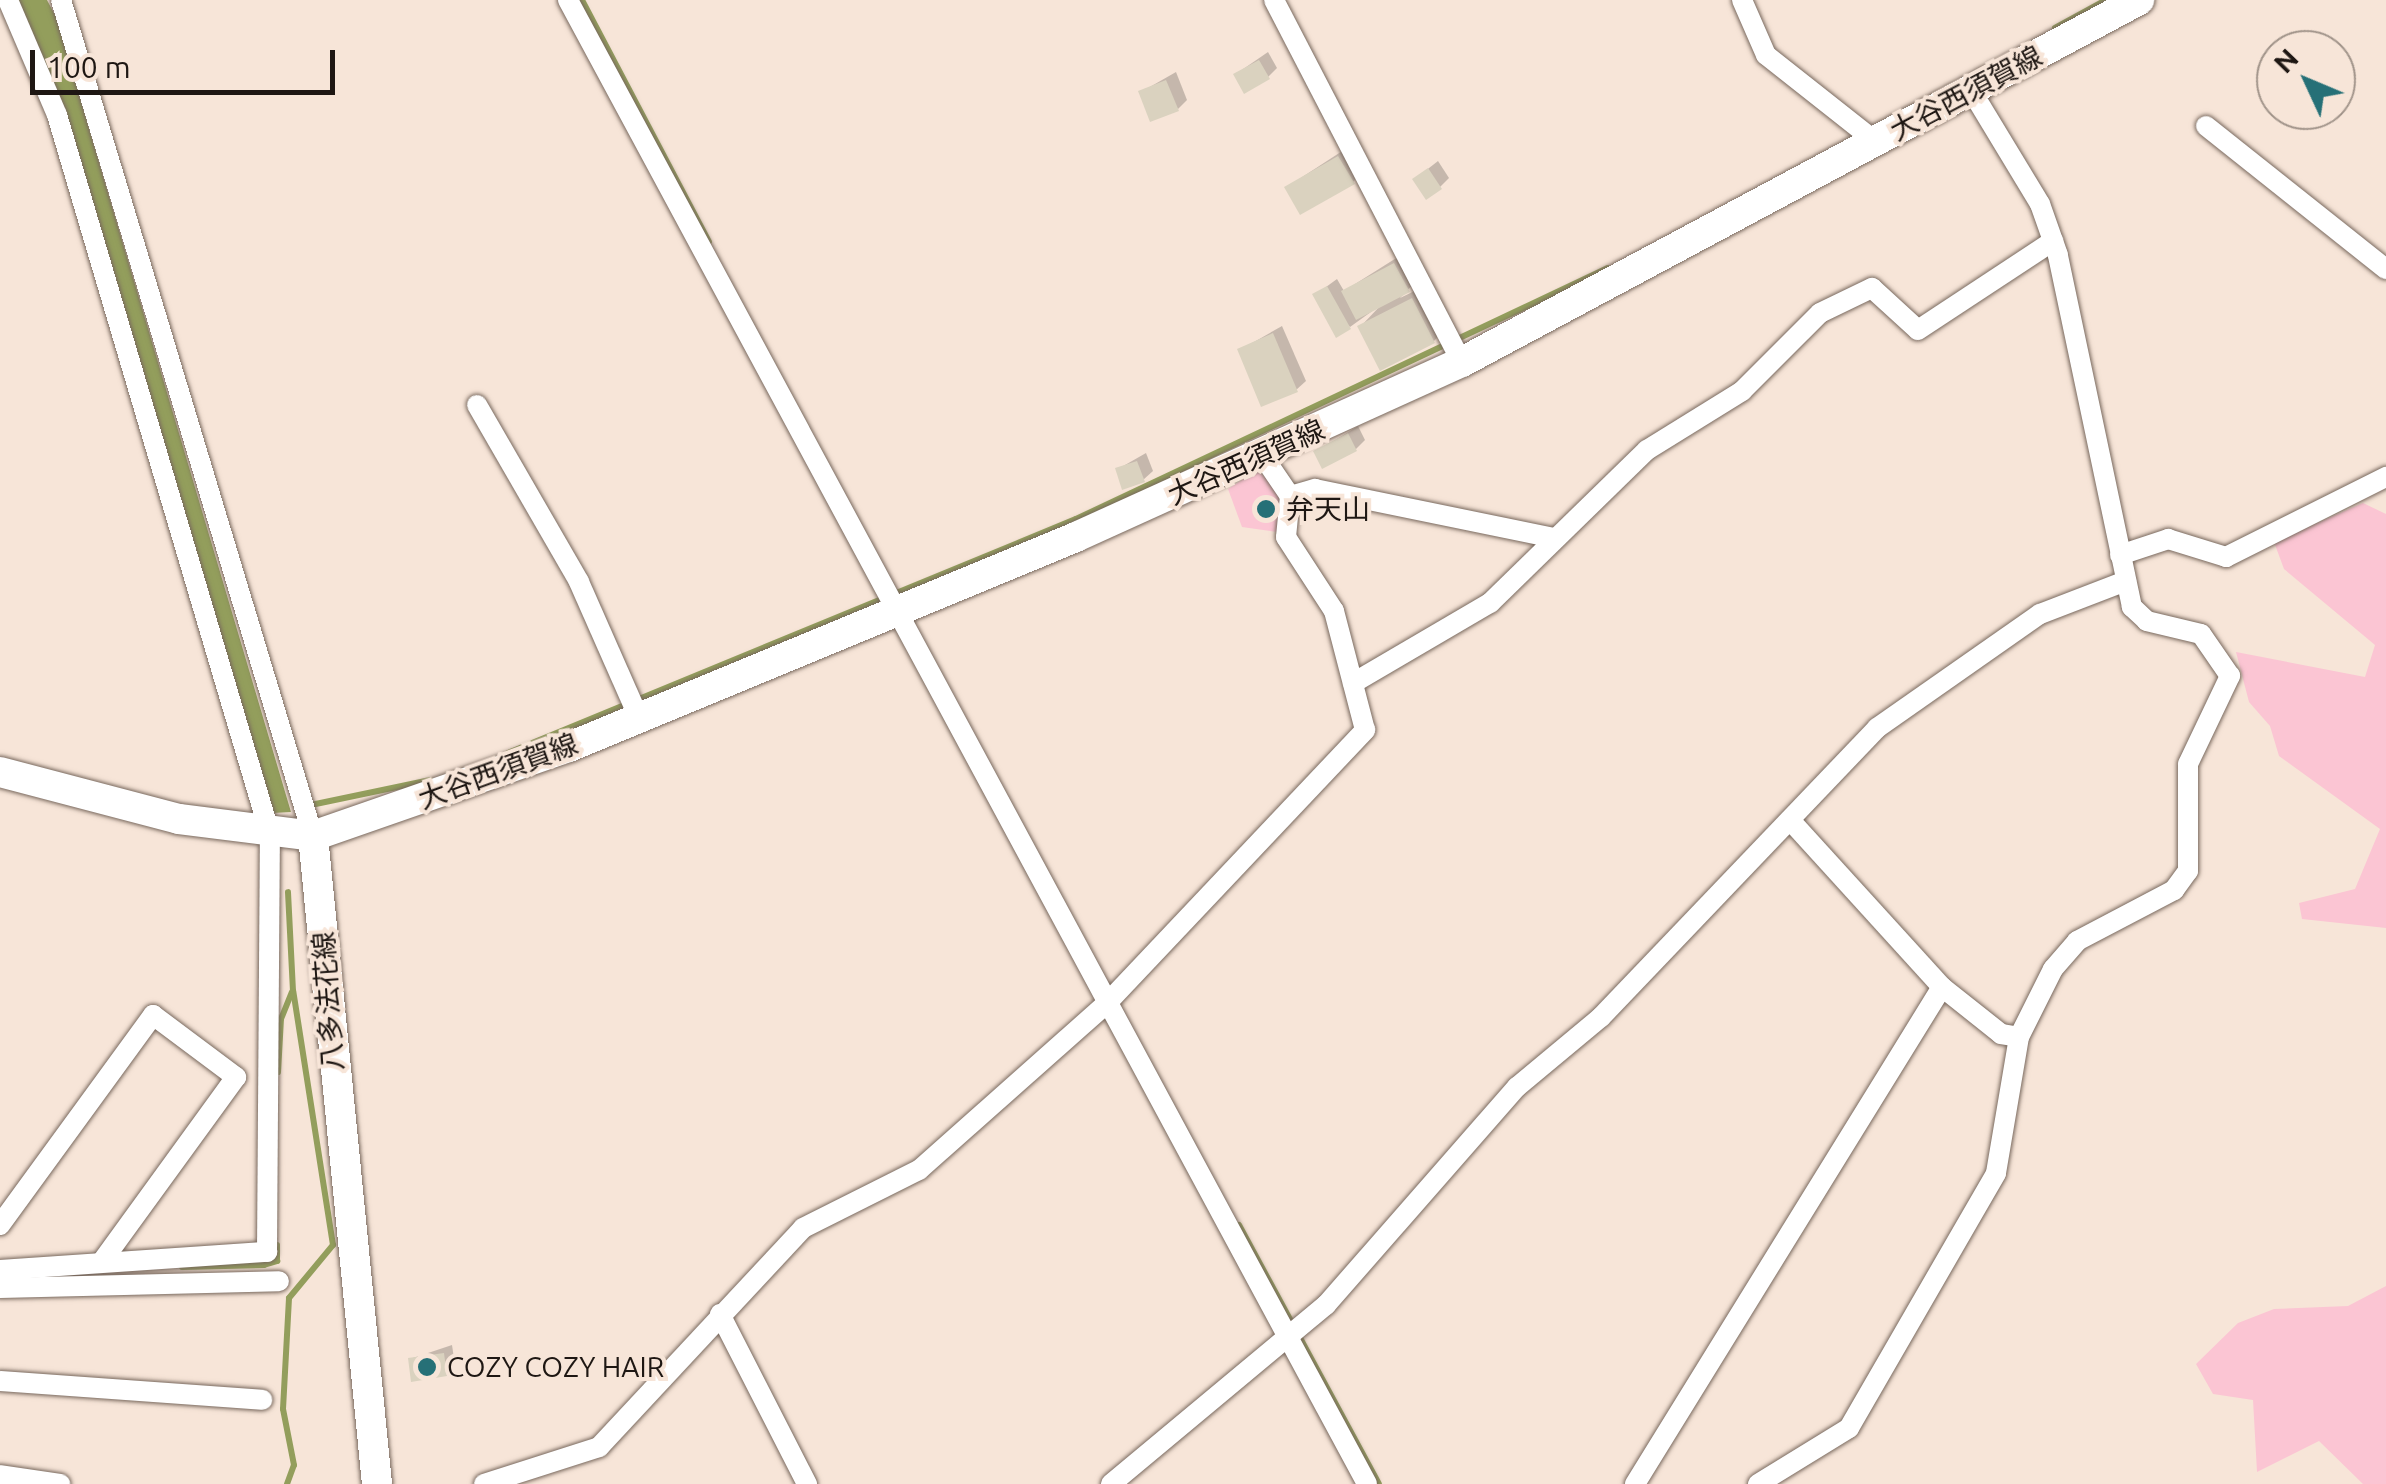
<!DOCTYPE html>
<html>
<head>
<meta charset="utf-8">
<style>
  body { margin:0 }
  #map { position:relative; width:2386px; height:1484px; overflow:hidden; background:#f7e5d8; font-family:Ubuntu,"Noto Sans JP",sans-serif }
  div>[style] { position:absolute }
  .green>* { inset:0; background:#fbc5d3 }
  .water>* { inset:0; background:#939e5c }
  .shadow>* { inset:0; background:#0003 }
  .stream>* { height:6px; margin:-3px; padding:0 3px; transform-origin:3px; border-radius:3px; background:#939e5c }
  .building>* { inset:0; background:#dad2bf }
  .roads { filter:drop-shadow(0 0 2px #78685d) drop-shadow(0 0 2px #78685d) }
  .minor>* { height:20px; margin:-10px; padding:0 10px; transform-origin:10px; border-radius:10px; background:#fff }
  .secondary>* { height:30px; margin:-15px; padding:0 15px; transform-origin:15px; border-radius:15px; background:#fff }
  .dots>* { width:28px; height:28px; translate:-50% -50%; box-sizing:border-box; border:5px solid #f7e5d8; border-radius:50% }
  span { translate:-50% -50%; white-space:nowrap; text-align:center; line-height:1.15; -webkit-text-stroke:8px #f7e5d8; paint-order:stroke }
  .street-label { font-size:28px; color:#1e1713 }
  .poi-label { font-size:28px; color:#1e1713 }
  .left { translate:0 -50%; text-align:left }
  .north { position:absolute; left:2256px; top:30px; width:100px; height:100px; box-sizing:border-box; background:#f7e5d8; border:2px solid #a09389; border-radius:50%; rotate:314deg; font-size:28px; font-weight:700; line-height:40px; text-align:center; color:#1e1713 }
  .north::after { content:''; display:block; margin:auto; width:35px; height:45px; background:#267077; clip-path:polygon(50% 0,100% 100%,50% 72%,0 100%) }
  .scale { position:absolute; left:30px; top:50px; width:305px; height:45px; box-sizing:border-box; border:5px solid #1e1713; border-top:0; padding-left:12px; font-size:30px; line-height:35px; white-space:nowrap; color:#1e1713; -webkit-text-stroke:8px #f7e5d8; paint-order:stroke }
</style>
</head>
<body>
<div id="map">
  <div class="green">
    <i style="clip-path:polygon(1257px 470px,1287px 496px,1284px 533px,1242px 527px,1228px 489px)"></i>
    <i style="clip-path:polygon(2363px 503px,2386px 514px,2386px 928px,2302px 919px,2299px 903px,2355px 889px,2380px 829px,2279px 756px,2270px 726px,2249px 702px,2236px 652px,2365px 677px,2375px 645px,2284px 569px,2274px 542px)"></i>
    <i style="clip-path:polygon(2386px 1286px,2386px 1484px,2363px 1484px,2319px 1441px,2257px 1472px,2253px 1400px,2213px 1394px,2196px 1364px,2238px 1323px,2274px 1309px,2348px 1306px)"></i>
  </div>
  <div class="water">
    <i style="clip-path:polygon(16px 0,47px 0,56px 17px,291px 812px,273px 813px,109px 256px)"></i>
  </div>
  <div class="shadow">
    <i style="clip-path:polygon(1268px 52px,1277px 68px,1268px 77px,1236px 74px)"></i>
    <i style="clip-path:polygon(1176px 72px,1187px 100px,1178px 109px,1141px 92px)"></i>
    <i style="clip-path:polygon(1353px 144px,1367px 168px,1353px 182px,1287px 187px)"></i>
    <i style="clip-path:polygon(1438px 161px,1449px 178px,1440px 187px,1415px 179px)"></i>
    <i style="clip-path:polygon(1409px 250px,1422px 275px,1400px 298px,1427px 285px,1448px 326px,1434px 341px,1360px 327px,1382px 304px,1350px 327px,1315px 295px,1337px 279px,1344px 291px)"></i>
    <i style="clip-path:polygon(1282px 326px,1306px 381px,1296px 390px,1240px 350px)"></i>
    <i style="clip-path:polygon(1358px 426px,1365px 440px,1356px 449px,1316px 452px)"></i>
    <i style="clip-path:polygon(1146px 453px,1153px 471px,1143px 480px,1118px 469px)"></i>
    <i style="clip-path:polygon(452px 1345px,455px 1365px,446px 1374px,410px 1359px)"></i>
  </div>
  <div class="stream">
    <i style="left:582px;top:0;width:273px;rotate:62.3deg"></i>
    <i style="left:2055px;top:28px;width:58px;rotate:-28.8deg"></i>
    <i style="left:508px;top:753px;width:614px;rotate:-22.39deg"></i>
    <i style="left:1076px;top:519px;width:588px;rotate:-25.26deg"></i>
    <i style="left:306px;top:806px;width:127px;rotate:-11.8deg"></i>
    <i style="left:278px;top:1072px;width:53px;rotate:-86.8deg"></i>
    <i style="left:281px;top:1019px;width:29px;rotate:-68deg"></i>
    <i style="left:1239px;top:1225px;width:294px;rotate:61.6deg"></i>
    <i style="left:182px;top:1267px;width:82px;rotate:-1.4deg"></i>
    <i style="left:264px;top:1265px;width:14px;rotate:-17deg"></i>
    <i style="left:277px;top:1261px;width:16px;rotate:-90deg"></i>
    <i style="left:287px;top:1484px;width:20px;rotate:-70deg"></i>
    <i style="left:294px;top:1465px;width:57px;rotate:-101.1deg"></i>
    <i style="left:283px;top:1409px;width:111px;rotate:-86.9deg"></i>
    <i style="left:289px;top:1298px;width:69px;rotate:-50.3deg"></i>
    <i style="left:333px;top:1245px;width:257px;rotate:-98.9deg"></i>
    <i style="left:293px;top:991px;width:99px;rotate:-92.9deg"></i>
  </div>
  <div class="building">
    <i style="clip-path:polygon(1259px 60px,1270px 79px,1244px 94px,1233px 74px)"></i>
    <i style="clip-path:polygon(1166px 80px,1179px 111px,1150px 122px,1138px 91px)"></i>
    <i style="clip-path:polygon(1338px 156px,1355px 184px,1300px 215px,1284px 187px)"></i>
    <i style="clip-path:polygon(1428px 168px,1442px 189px,1426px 200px,1412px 179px)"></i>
    <i style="clip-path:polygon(1394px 263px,1410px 292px,1356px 320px,1341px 291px)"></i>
    <i style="clip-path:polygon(1327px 286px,1351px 329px,1336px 338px,1312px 294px)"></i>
    <i style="clip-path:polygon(1412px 298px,1435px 343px,1380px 371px,1357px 326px)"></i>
    <i style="clip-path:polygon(1273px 333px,1298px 392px,1261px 407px,1237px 349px)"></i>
    <i style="clip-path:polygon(1348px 433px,1357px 451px,1322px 469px,1313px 451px)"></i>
    <i style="clip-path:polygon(1137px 461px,1145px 482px,1122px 490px,1115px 468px)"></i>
    <i style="clip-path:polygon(444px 1353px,447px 1376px,411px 1382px,408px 1358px)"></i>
  </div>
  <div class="roads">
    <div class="minor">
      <i style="left:61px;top:0;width:873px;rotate:73.23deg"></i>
      <i style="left:568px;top:0;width:1685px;rotate:61.7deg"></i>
      <i style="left:1274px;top:0;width:408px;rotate:62.6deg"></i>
      <i style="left:1742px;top:0;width:60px;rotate:66.4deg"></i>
      <i style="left:1766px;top:55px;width:140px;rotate:38.3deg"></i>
      <i style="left:2206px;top:126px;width:230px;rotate:38.5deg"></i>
      <i style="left:477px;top:405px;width:204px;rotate:60deg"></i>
      <i style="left:579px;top:582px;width:149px;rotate:66.2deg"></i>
      <i style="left:1290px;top:496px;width:26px;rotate:-16deg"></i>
      <i style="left:1315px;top:489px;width:244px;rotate:11.6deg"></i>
      <i style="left:2120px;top:555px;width:51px;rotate:-18.4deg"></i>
      <i style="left:2168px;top:539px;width:61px;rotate:17.2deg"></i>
      <i style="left:2226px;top:557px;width:179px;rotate:-26.6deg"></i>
      <i style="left:1353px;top:683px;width:159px;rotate:-30.3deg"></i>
      <i style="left:1490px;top:603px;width:219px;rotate:-44.3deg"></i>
      <i style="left:1647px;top:450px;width:112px;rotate:-31.8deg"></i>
      <i style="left:1742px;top:391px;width:110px;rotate:-45deg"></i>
      <i style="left:1820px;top:313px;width:58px;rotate:-25.7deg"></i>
      <i style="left:1872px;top:288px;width:62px;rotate:42.4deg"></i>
      <i style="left:1918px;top:330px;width:162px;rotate:-33.4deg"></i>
      <i style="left:1942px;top:987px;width:75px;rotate:38.5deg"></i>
      <i style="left:2001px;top:1034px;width:18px;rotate:9deg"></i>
      <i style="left:0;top:1225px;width:260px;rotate:-53.9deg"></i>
      <i style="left:153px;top:1015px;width:104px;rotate:36.8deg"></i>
      <i style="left:236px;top:1077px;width:226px;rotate:126deg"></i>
      <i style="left:0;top:1270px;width:268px;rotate:-3.9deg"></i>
      <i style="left:267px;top:1252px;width:418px;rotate:-89.6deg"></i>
      <i style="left:270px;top:834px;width:750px;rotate:-106.5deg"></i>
      <i style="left:57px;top:115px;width:125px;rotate:-113.1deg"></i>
      <i style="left:0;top:1288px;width:279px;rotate:-1.4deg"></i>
      <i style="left:720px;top:1314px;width:191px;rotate:62.9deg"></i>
      <i style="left:0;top:1381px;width:263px;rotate:4.1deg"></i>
      <i style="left:0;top:1475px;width:61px;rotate:8.5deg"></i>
      <i style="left:484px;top:1484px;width:121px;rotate:-17.8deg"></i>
      <i style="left:599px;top:1447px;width:299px;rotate:-47deg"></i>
      <i style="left:803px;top:1228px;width:130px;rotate:-26.6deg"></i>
      <i style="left:919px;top:1170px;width:251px;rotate:-41.6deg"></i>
      <i style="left:1107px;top:1003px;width:376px;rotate:-46.6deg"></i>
      <i style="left:1365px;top:730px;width:123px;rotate:-104.6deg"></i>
      <i style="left:1334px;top:611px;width:88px;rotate:-123deg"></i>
      <i style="left:1286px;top:537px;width:41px;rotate:-84.4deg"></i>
      <i style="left:1290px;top:496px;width:50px;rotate:-124.3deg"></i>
      <i style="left:1111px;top:1484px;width:280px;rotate:-39.8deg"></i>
      <i style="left:1326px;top:1305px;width:290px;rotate:-48.8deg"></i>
      <i style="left:1517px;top:1087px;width:109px;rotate:-39.8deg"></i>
      <i style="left:1601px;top:1017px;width:400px;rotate:-46.3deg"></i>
      <i style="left:1877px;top:728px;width:199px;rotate:-35deg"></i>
      <i style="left:2040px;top:614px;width:92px;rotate:-21deg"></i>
      <i style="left:1635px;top:1484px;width:584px;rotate:-58.3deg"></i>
      <i style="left:1942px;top:987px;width:226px;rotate:-132.3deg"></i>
      <i style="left:1758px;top:1484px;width:107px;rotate:-31.6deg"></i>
      <i style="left:1849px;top:1428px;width:294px;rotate:-60deg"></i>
      <i style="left:1996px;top:1173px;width:138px;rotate:-80.4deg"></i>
      <i style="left:2019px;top:1037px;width:76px;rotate:-63.4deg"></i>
      <i style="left:2053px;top:969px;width:37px;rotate:-49deg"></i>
      <i style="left:2077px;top:941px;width:110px;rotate:-27.7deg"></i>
      <i style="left:2174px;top:890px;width:24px;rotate:-54deg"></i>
      <i style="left:2188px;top:871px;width:107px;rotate:-90deg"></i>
      <i style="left:2188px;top:764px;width:98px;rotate:-64.5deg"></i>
      <i style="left:2230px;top:676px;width:51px;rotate:-124.6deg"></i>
      <i style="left:2201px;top:634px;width:56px;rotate:-166.5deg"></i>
      <i style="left:2147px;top:621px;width:21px;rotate:-137deg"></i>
      <i style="left:2132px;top:607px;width:360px;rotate:-101.9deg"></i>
      <i style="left:2058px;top:255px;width:54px;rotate:-109.4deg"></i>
      <i style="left:2040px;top:204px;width:133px;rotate:-121.2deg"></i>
    </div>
    <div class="secondary">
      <i style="left:0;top:772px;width:185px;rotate:14.7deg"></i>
      <i style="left:179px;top:819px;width:135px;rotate:7.2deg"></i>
      <i style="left:313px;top:836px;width:271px;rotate:-19.2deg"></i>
      <i style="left:569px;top:747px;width:549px;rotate:-22.5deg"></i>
      <i style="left:1076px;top:537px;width:424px;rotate:-24.4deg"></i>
      <i style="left:1462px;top:362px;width:768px;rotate:-28.13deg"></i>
      <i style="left:313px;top:836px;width:651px;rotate:84.36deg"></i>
    </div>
  </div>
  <div class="dots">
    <i style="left:1266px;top:509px;background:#267077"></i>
    <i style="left:427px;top:1367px;background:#267077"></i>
  </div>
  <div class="street-label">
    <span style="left:1966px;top:93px;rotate:-28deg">大谷西須賀線</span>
    <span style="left:1246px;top:462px;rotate:-24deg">大谷西須賀線</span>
    <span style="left:498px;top:771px;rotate:-20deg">大谷西須賀線</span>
    <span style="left:328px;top:1001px;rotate:-94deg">八多法花線</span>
  </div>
  <div class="poi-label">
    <span class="left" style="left:1286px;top:509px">弁天山</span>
    <span class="left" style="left:447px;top:1367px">COZY COZY HAIR</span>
  </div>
  <div class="north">N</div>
  <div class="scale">100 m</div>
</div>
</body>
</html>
